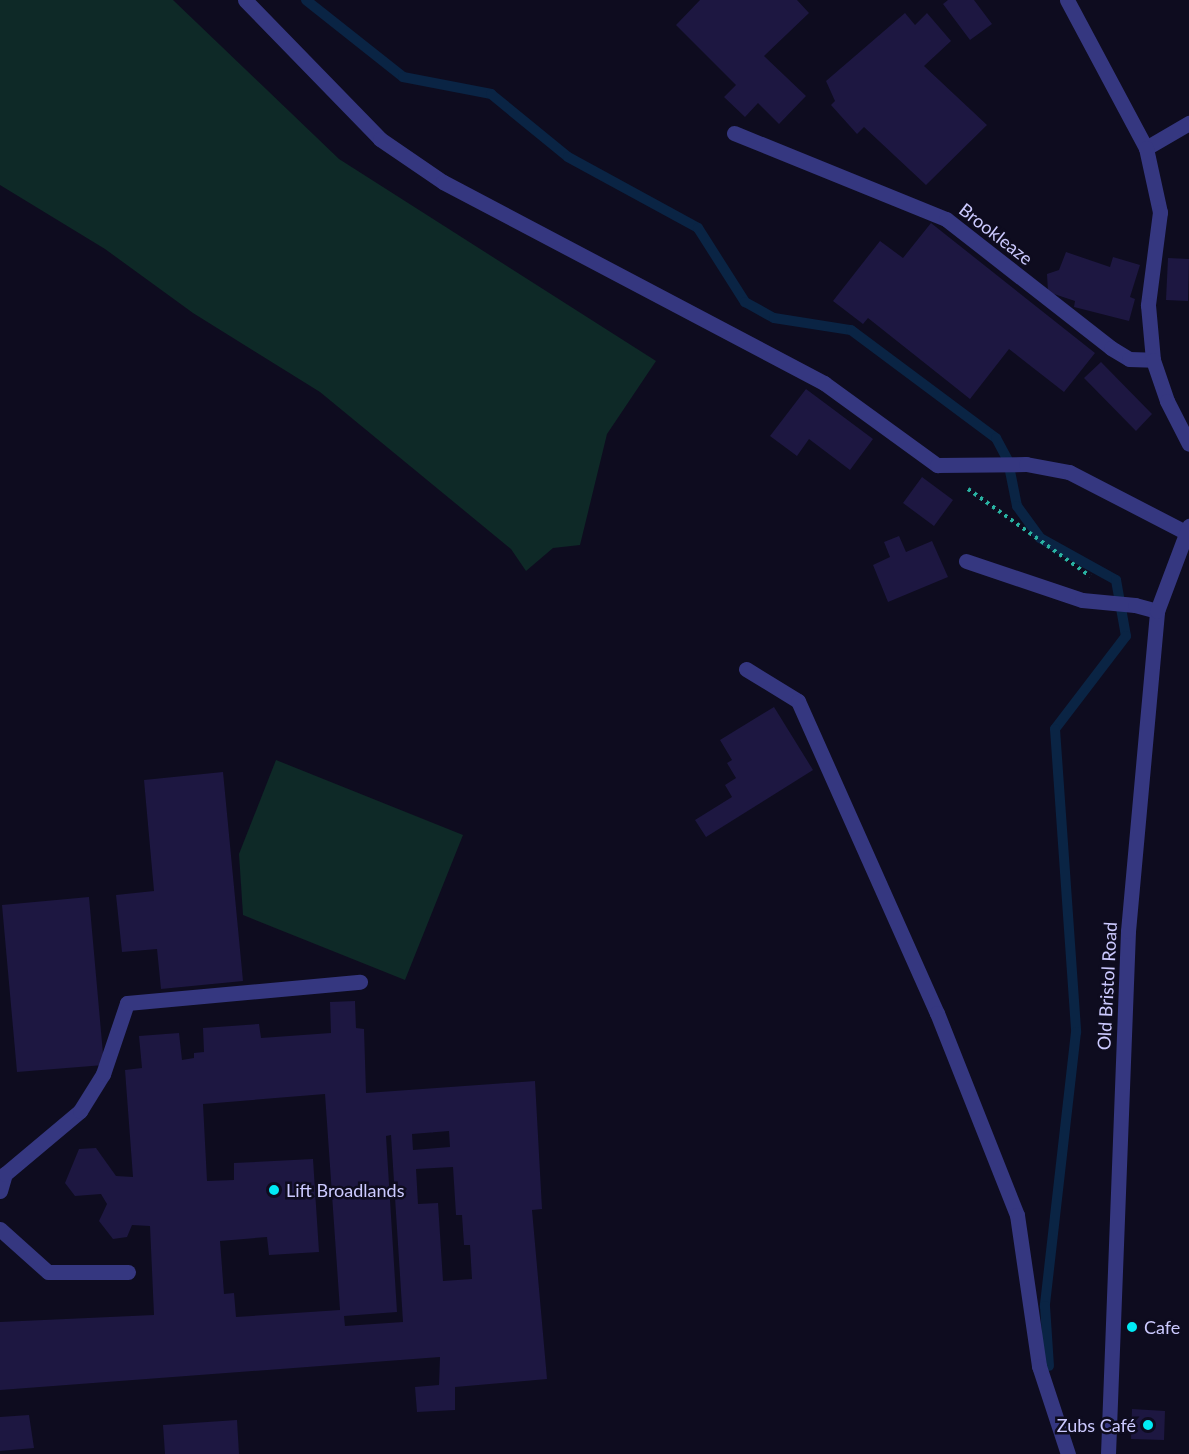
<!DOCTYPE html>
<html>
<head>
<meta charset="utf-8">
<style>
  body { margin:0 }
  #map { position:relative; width:1189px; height:1454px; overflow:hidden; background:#0e0c1f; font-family:Lato,sans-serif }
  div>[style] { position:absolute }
  .green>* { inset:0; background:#0e2927 }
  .stream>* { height:10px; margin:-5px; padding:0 5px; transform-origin:5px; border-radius:5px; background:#0a2444 }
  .building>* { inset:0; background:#1d1741 }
  .path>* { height:4px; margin-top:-2px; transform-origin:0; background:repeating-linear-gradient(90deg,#29b3a2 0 3px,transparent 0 7.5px) }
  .service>* { height:15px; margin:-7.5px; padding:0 7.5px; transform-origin:7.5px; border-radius:7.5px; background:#353780 }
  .tertiary>* { height:15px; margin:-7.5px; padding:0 7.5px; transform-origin:7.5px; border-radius:7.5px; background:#353780 }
  .dots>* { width:16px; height:16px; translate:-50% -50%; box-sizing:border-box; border:3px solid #0e0c1f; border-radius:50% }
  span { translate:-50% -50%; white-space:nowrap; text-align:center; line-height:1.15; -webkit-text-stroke:5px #0e0c1f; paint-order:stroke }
  .street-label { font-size:18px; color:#cccaff }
  .poi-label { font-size:18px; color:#cccaff }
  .left { translate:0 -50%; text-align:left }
  .right { translate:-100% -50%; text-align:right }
</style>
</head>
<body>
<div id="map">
  <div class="green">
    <i style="clip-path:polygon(0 0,173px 0,339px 159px,656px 361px,607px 434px,580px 545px,553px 548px,526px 571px,511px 549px,320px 392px,193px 313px,105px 249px,0 185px)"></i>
    <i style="clip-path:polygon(276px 760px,463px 835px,405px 980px,243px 915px,239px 854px)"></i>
  </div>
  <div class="stream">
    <i style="left:306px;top:0;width:124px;rotate:38.4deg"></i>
    <i style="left:403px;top:77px;width:90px;rotate:10.9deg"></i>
    <i style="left:491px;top:94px;width:99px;rotate:39.3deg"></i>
    <i style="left:568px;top:157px;width:148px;rotate:28.6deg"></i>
    <i style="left:698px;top:228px;width:88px;rotate:57.6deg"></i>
    <i style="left:745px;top:302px;width:33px;rotate:29deg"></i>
    <i style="left:774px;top:318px;width:78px;rotate:8.9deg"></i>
    <i style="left:851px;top:330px;width:181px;rotate:36.7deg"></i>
    <i style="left:996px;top:438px;width:26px;rotate:62deg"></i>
    <i style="left:1008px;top:461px;width:46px;rotate:78.7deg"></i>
    <i style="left:1017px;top:506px;width:39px;rotate:54deg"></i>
    <i style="left:1040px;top:538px;width:87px;rotate:28.9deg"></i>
    <i style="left:1116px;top:580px;width:57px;rotate:79.9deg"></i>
    <i style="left:1126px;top:636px;width:117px;rotate:127.4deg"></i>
    <i style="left:1055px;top:729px;width:304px;rotate:86deg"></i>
    <i style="left:1076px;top:1032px;width:276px;rotate:96.5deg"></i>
    <i style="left:1045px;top:1306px;width:60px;rotate:86.2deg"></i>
  </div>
  <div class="building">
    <i style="clip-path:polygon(700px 0,797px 0,809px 13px,764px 56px,806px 96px,779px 124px,758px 103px,745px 117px,724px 97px,736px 85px,676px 25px)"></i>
    <i style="clip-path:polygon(948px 0,974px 0,992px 24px,970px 40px,943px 4px)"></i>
    <i style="clip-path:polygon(905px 13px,915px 25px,927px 13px,951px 41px,924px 66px,987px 125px,926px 185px,864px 127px,857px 134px,831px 105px,835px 101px,826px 81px)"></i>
    <i style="clip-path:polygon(931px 223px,1095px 353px,1064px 392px,1009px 349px,970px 399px,868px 318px,863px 324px,833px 301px,880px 241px,903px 258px)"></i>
    <i style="clip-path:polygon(1066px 252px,1110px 267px,1113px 257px,1140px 265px,1130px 297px,1135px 299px,1129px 321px,1074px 307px,1075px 301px,1048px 292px,1047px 274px,1059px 270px)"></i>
    <i style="clip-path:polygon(1168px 258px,1189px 259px,1188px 301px,1166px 300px)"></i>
    <i style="clip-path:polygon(1101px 362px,1152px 414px,1136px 431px,1084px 378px)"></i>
    <i style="clip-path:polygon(806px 389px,873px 439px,850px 470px,809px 439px,797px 456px,770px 436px)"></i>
    <i style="clip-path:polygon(922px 477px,953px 500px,934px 526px,903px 503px)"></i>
    <i style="clip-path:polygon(899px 536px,906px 552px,932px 541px,948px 577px,888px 602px,873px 565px,890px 557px,884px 542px)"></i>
    <i style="clip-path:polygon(774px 707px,813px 770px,706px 837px,695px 820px,732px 797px,725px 785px,736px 778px,727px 763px,732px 760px,720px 740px)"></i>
    <i style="clip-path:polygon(223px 772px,243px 981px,161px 989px,157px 949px,122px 952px,116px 895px,154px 891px,144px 780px)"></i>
    <i style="clip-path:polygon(89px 897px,104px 1065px,17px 1072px,2px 905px)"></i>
    <i style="clip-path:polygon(evenodd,355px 1001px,356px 1028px,364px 1029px,366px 1093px,535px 1081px,542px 1209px,532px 1210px,547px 1379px,455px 1387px,455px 1410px,417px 1412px,415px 1387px,439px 1385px,440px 1357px,0 1390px,0 1322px,154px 1315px,150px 1226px,132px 1225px,127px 1237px,113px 1239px,99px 1221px,107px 1204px,101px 1194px,75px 1196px,65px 1183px,79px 1149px,96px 1148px,116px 1176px,133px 1177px,125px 1070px,142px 1068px,139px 1036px,179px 1033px,182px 1060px,194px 1058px,194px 1053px,204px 1052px,203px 1028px,259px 1024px,261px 1038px,331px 1033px,330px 1002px,355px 1001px,325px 1094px,340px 1310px,236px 1317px,234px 1293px,224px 1294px,220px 1241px,267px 1237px,269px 1255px,319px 1252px,313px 1159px,234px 1163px,234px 1180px,207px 1181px,203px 1104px,325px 1094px,355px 1001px,449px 1131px,450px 1147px,413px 1150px,412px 1134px,449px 1131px,355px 1001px,391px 1135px,403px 1322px,345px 1326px,344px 1316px,397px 1312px,386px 1136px,391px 1135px,355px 1001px,453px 1167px,456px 1215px,462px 1215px,464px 1245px,470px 1245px,472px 1279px,443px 1281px,438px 1203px,418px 1204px,416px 1169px,453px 1167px)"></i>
    <i style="clip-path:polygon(1132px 1409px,1165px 1411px,1164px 1440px,1131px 1439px)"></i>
    <i style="clip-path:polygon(29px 1415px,34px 1448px,0 1451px,0 1417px)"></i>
    <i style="clip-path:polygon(237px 1420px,239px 1454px,165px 1454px,163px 1425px)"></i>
  </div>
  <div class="path">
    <i style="left:968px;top:489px;width:150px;rotate:35.5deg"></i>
  </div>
  <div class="service">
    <i style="left:245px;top:0;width:194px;rotate:45.8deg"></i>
    <i style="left:380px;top:139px;width:76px;rotate:34.3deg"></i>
    <i style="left:443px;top:182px;width:431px;rotate:27.8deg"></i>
    <i style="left:824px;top:383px;width:140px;rotate:36deg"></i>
    <i style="left:937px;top:465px;width:89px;rotate:-0.6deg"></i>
    <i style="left:1026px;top:464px;width:44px;rotate:10.5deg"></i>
    <i style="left:1069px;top:472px;width:133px;rotate:27.3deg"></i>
    <i style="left:734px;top:133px;width:229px;rotate:22.1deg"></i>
    <i style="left:946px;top:219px;width:209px;rotate:38deg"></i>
    <i style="left:1111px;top:348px;width:21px;rotate:31deg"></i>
    <i style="left:1129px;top:359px;width:24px;rotate:2deg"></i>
    <i style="left:1146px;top:148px;width:50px;rotate:-30.2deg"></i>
    <i style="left:966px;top:561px;width:122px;rotate:18.6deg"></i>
    <i style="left:1082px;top:600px;width:53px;rotate:5.4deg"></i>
    <i style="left:1135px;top:605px;width:23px;rotate:15deg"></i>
    <i style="left:746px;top:669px;width:61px;rotate:31.6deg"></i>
    <i style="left:798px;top:701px;width:342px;rotate:66deg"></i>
    <i style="left:937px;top:1013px;width:217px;rotate:68.4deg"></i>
    <i style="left:1017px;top:1215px;width:153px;rotate:81.7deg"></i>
    <i style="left:1039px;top:1366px;width:93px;rotate:71.8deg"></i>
    <i style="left:0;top:1191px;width:18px;rotate:-74deg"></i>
    <i style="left:5px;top:1174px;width:98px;rotate:-40deg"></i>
    <i style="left:80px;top:1111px;width:44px;rotate:-58.1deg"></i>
    <i style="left:103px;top:1074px;width:75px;rotate:-71.3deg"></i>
    <i style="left:127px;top:1003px;width:234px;rotate:-5.2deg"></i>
    <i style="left:0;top:1229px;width:64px;rotate:41.9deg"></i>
    <i style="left:48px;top:1272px;width:80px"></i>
  </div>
  <div class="tertiary">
    <i style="left:1067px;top:0;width:168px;rotate:61.9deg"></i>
    <i style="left:1146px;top:148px;width:66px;rotate:77.7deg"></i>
    <i style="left:1160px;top:212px;width:94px;rotate:97.4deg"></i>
    <i style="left:1148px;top:305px;width:55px;rotate:84.8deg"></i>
    <i style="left:1153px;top:360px;width:43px;rotate:71.1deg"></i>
    <i style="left:1167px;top:401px;width:48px;rotate:62.9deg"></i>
    <i style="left:1108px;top:1454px;width:523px;rotate:-87.81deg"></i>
    <i style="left:1128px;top:931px;width:321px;rotate:-84.8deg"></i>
    <i style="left:1157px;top:611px;width:91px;rotate:-69.4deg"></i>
  </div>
  <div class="dots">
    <i style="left:274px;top:1190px;background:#00ebf5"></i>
    <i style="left:1132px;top:1327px;background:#00ebf5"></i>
    <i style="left:1148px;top:1425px;background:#00ebf5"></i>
  </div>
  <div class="street-label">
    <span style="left:996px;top:234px;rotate:38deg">Brookleaze</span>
    <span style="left:1107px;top:986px;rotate:-87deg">Old Bristol Road</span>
  </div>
  <div class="poi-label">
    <span class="left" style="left:286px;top:1190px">Lift Broadlands</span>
    <span class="left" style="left:1144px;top:1327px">Cafe</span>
    <span class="right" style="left:1136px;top:1425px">Zubs Café</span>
  </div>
</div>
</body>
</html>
